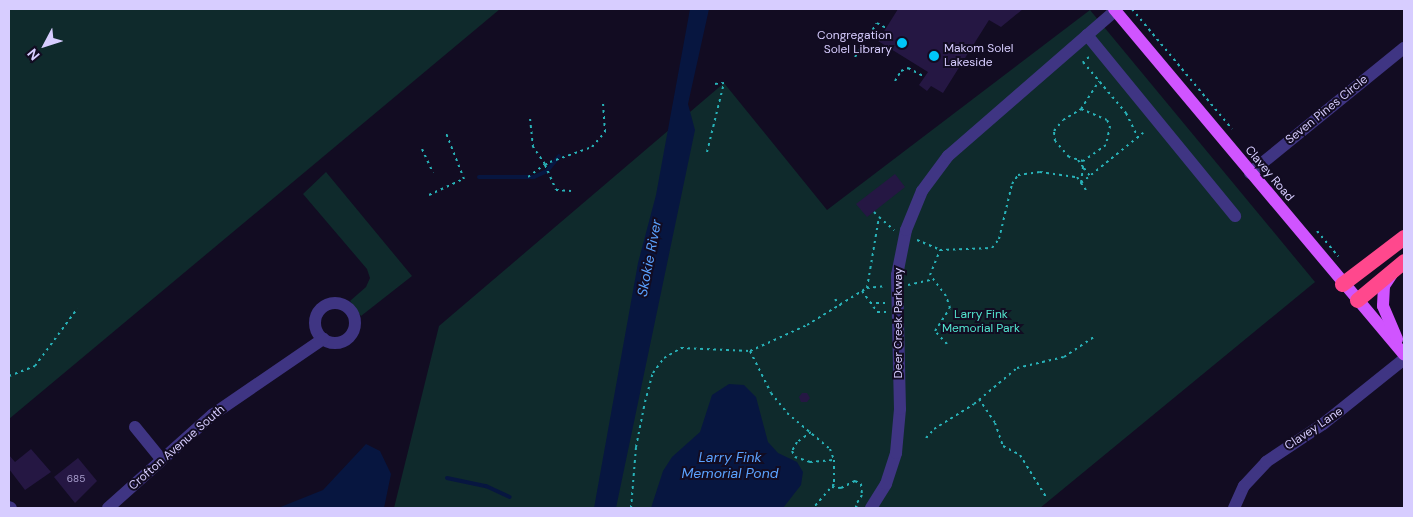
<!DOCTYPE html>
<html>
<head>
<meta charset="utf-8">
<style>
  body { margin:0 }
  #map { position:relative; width:1413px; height:517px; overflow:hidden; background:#120c22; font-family:"DM Sans",sans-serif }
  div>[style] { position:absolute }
  .green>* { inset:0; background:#0f2a2c }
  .water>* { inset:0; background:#071640 }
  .stream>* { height:4px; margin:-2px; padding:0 2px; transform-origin:2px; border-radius:2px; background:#071640 }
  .building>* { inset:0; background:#251743 }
  .path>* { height:2px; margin-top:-1px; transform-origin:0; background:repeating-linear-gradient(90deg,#28b2b8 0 2.5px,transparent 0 6.5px) }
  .minor>* { height:12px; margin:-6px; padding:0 6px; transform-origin:6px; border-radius:6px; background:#3f3583 }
  .minor>.ring { margin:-6px; padding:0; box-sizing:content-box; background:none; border:12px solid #3f3583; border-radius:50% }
  .major>* { height:12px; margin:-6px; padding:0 6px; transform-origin:6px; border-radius:6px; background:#d054ff }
  .highway>* { height:15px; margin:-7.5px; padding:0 7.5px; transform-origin:7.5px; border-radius:7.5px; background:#ff488d }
  .path-bridge>* { height:2px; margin-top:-1px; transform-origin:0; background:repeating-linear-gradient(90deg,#28b2b8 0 2.5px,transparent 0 6.5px) }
  .dots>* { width:14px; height:14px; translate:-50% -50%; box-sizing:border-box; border:2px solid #120c22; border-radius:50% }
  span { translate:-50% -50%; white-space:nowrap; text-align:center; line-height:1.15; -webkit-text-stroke:4px #120c22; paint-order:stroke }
  .number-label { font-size:10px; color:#aaa0d0 }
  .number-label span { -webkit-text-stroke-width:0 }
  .poi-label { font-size:12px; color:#d7cdff }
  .right { translate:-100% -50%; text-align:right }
  .left { translate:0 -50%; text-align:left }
  .street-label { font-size:12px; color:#d7cdff }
  .park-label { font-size:12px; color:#53e5cf }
  .water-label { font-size:14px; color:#5ba2ff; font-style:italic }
  .frame { position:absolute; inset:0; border:10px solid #d7cdff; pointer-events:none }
  .north { position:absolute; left:20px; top:20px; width:50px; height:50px; -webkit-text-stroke:4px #120c22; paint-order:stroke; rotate:230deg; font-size:14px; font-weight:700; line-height:20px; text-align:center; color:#d7cdff }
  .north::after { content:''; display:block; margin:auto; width:18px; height:22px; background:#d7cdff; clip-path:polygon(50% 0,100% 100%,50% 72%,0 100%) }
</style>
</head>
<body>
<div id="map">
  <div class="green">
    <i style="clip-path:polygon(9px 9px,500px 9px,9px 419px)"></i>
    <i style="clip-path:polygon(1090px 10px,1315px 282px,1040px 508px,394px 508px,439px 326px,724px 83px,827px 210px)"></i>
    <i style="clip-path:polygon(326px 172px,412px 276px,361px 316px,350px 301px,366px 287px,370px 278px,367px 269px,303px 194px)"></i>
  </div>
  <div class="water">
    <i style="clip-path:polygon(690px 9px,709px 9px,688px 104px,695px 130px,616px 508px,594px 508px,638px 263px,656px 195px)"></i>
    <i style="clip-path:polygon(729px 384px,744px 385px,756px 397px,768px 442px,778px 453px,797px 462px,803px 472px,801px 485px,783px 508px,651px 508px,663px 471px,672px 457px,700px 432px,712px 395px)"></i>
    <i style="clip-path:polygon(366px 444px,380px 451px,391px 474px,384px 508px,278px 508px,323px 490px)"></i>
  </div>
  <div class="stream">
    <i style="left:479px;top:177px;width:55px"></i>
    <i style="left:534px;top:177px;width:14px;rotate:-25deg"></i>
    <i style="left:547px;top:171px;width:19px;rotate:-51deg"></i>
    <i style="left:447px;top:478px;width:40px;rotate:12deg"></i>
    <i style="left:486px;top:486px;width:26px;rotate:25deg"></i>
  </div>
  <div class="building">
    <i style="clip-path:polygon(898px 9px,1023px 9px,1001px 27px,989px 20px,943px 93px,931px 86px,927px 91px,919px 85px,928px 72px,878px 41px)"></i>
    <i style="clip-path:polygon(895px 174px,905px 187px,867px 217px,856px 204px)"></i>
    <i style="clip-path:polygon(802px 393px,807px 393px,810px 398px,807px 402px,801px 402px,799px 397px)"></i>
    <i style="clip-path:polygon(31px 449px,51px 472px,25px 490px,9px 469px,9px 455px,15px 462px)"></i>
    <i style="clip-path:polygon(78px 458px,97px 481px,75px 503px,54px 477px)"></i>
  </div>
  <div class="path">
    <i style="left:1132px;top:9px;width:156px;rotate:50.2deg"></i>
    <i style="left:855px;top:57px;width:40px;rotate:-57.1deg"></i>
    <i style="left:877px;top:23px;width:10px;rotate:29deg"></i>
    <i style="left:1089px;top:57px;width:8px;rotate:140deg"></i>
    <i style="left:1083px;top:62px;width:67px;rotate:49.9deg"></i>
    <i style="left:1126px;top:113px;width:28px;rotate:64deg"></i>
    <i style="left:895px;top:81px;width:12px;rotate:-59deg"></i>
    <i style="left:901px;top:71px;width:8px;rotate:-23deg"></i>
    <i style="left:908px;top:68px;width:19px;rotate:28deg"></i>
    <i style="left:1081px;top:109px;width:28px;rotate:23deg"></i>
    <i style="left:1107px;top:120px;width:7px;rotate:63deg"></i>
    <i style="left:1110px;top:126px;width:19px;rotate:102deg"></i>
    <i style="left:1106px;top:145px;width:28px;rotate:145deg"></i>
    <i style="left:1083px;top:161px;width:15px;rotate:-164deg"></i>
    <i style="left:1069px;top:157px;width:21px;rotate:-131deg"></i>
    <i style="left:1055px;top:141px;width:10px;rotate:-96deg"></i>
    <i style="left:1054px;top:131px;width:14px;rotate:-51deg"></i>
    <i style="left:1063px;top:120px;width:21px;rotate:-31deg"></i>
    <i style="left:1081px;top:109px;width:33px;rotate:-57deg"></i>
    <i style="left:422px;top:149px;width:26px;rotate:65deg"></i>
    <i style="left:707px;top:152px;width:71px;rotate:-76.2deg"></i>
    <i style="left:724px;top:83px;width:10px;rotate:174deg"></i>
    <i style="left:1078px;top:160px;width:9px;rotate:54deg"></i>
    <i style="left:1083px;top:167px;width:16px;rotate:97deg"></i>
    <i style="left:550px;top:162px;width:45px;rotate:-19.7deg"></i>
    <i style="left:592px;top:147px;width:20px;rotate:-49deg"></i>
    <i style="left:605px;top:132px;width:30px;rotate:-94deg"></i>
    <i style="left:545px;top:165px;width:27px;rotate:66deg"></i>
    <i style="left:556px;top:190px;width:15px;rotate:4deg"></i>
    <i style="left:1084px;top:168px;width:10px;rotate:53deg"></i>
    <i style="left:528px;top:177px;width:21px;rotate:-37deg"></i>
    <i style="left:545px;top:164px;width:21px;rotate:-125deg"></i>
    <i style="left:533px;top:147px;width:29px;rotate:-96deg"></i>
    <i style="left:1086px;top:190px;width:9px;rotate:-126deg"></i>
    <i style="left:1081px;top:183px;width:80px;rotate:-38.9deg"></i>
    <i style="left:429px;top:195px;width:38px;rotate:-25deg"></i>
    <i style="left:464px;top:179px;width:49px;rotate:-111.4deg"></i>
    <i style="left:874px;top:212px;width:7px;rotate:45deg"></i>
    <i style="left:1317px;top:231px;width:33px;rotate:50deg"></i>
    <i style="left:917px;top:240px;width:25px;rotate:23deg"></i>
    <i style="left:908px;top:285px;width:26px;rotate:-13deg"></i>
    <i style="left:867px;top:288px;width:72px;rotate:-80.4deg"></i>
    <i style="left:879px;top:217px;width:20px;rotate:41deg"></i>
    <i style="left:862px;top:291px;width:26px;rotate:54deg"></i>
    <i style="left:877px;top:312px;width:10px"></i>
    <i style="left:835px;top:299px;width:9px;rotate:49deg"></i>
    <i style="left:870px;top:303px;width:15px"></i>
    <i style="left:947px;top:344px;width:18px;rotate:-133deg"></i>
    <i style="left:935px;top:331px;width:27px;rotate:-57deg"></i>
    <i style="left:950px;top:308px;width:13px;rotate:-108deg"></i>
    <i style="left:946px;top:296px;width:26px;rotate:-127deg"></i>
    <i style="left:930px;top:275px;width:27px;rotate:-68deg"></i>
    <i style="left:940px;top:250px;width:52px;rotate:-2.2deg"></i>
    <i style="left:992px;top:248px;width:11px;rotate:-52deg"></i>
    <i style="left:999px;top:239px;width:57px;rotate:-76.7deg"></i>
    <i style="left:1012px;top:184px;width:11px;rotate:-56deg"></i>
    <i style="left:1018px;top:175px;width:22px;rotate:-8deg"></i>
    <i style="left:1040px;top:172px;width:37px;rotate:8deg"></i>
    <i style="left:1077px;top:177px;width:7px;rotate:56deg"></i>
    <i style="left:750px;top:351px;width:47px;rotate:63.4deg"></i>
    <i style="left:771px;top:393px;width:26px;rotate:51deg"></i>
    <i style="left:787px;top:413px;width:56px;rotate:39.9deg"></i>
    <i style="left:830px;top:449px;width:12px;rotate:70deg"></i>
    <i style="left:834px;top:460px;width:24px;rotate:90deg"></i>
    <i style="left:834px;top:484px;width:32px;rotate:131deg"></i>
    <i style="left:9px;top:376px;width:28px;rotate:-21deg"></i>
    <i style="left:35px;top:366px;width:71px;rotate:-53.6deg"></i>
    <i style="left:979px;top:399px;width:29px;rotate:56deg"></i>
    <i style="left:995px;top:423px;width:24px;rotate:71deg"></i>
    <i style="left:1003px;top:446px;width:19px;rotate:28deg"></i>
    <i style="left:1020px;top:455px;width:49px;rotate:58.2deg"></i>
    <i style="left:811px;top:432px;width:17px;rotate:144deg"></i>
    <i style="left:797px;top:442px;width:10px;rotate:119deg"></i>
    <i style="left:792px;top:451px;width:7px;rotate:63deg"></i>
    <i style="left:795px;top:457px;width:16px;rotate:18deg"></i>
    <i style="left:810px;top:462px;width:24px;rotate:-5deg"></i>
    <i style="left:926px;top:438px;width:12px;rotate:-48deg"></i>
    <i style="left:934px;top:429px;width:47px;rotate:-32deg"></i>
    <i style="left:974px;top:404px;width:56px;rotate:-39.9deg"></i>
    <i style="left:1017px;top:368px;width:48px;rotate:-13.2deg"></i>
    <i style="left:1064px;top:357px;width:37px;rotate:-34deg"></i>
    <i style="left:832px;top:487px;width:9px;rotate:6deg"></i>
    <i style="left:841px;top:488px;width:16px;rotate:-27deg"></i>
    <i style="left:855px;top:481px;width:7px;rotate:27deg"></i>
    <i style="left:861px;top:484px;width:11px;rotate:85deg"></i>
    <i style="left:862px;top:495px;width:13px;rotate:122deg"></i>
    <i style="left:855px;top:506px;width:4px;rotate:34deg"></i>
    <i style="left:631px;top:508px;width:61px;rotate:-85.3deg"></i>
    <i style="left:636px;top:447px;width:46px;rotate:-78.7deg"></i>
    <i style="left:645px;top:402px;width:30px;rotate:-75deg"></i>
    <i style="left:653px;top:373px;width:19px;rotate:-54deg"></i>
    <i style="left:664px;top:358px;width:20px;rotate:-30deg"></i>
    <i style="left:681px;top:348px;width:69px;rotate:2.5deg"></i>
    <i style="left:750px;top:351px;width:63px;rotate:-24.5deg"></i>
    <i style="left:807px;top:325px;width:70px;rotate:-31.7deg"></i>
    <i style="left:867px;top:288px;width:19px;rotate:-6deg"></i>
  </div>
  <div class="minor">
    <i style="left:1087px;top:35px;width:234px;rotate:50.7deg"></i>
    <i style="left:1250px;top:173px;width:198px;rotate:-39.1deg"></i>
    <i class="ring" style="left:315px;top:303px;width:28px;height:28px"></i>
    <i style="left:135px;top:427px;width:41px;rotate:50.9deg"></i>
    <i style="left:9px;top:507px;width:2px;rotate:27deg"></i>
    <i style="left:108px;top:508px;width:140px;rotate:-41.8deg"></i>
    <i style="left:212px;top:415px;width:135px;rotate:-34.4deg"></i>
    <i style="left:871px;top:508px;width:28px;rotate:-58deg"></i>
    <i style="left:886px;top:484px;width:33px;rotate:-72deg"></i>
    <i style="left:896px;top:453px;width:44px;rotate:-84.8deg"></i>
    <i style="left:900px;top:409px;width:134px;rotate:-91.3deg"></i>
    <i style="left:897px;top:275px;width:46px;rotate:-78.7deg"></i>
    <i style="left:906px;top:230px;width:42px;rotate:-67.7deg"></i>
    <i style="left:922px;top:191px;width:44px;rotate:-53.4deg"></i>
    <i style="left:948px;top:156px;width:223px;rotate:-41deg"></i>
    <i style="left:1234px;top:508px;width:24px;rotate:-66deg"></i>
    <i style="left:1244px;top:486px;width:33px;rotate:-47deg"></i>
    <i style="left:1266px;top:462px;width:69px;rotate:-33.7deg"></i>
    <i style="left:1323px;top:424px;width:104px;rotate:-38.7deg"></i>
  </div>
  <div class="major">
    <i style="left:1114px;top:9px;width:451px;rotate:50deg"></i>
    <i style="left:1392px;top:274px;width:14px;rotate:124deg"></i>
    <i style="left:1384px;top:286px;width:20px;rotate:93deg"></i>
    <i style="left:1383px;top:306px;width:36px;rotate:67deg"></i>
  </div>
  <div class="highway">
    <i style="left:1342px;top:284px;width:78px;rotate:-37.2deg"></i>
    <i style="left:1357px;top:300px;width:61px;rotate:-39.7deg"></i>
  </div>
  <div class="path-bridge">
    <i style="left:545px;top:165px;width:6px;rotate:-31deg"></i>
  </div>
  <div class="dots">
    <i style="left:902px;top:43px;background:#00c6f8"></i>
    <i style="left:934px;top:56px;background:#00c6f8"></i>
  </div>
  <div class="number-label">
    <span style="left:76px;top:479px">685</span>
  </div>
  <div class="poi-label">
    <span class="right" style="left:892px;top:43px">Congregation<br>Solel Library</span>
    <span class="left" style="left:944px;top:56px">Makom Solel<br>Lakeside</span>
  </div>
  <div class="street-label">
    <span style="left:1327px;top:110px;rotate:-39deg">Seven Pines Circle</span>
    <span style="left:1269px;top:174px;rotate:50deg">Clavey Road</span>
    <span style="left:899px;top:323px;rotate:-90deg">Deer Creek Parkway</span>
    <span style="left:1314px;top:429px;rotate:-34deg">Clavey Lane</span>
    <span style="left:177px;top:448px;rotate:-41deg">Crofton Avenue South</span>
  </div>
  <div class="park-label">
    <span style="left:981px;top:322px">Larry Fink<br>Memorial Park</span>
  </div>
  <div class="water-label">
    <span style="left:649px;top:258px;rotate:-79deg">Skokie River</span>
    <span style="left:730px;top:465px">Larry Fink<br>Memorial Pond</span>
  </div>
  <div class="frame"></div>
  <div class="north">N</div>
</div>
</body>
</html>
